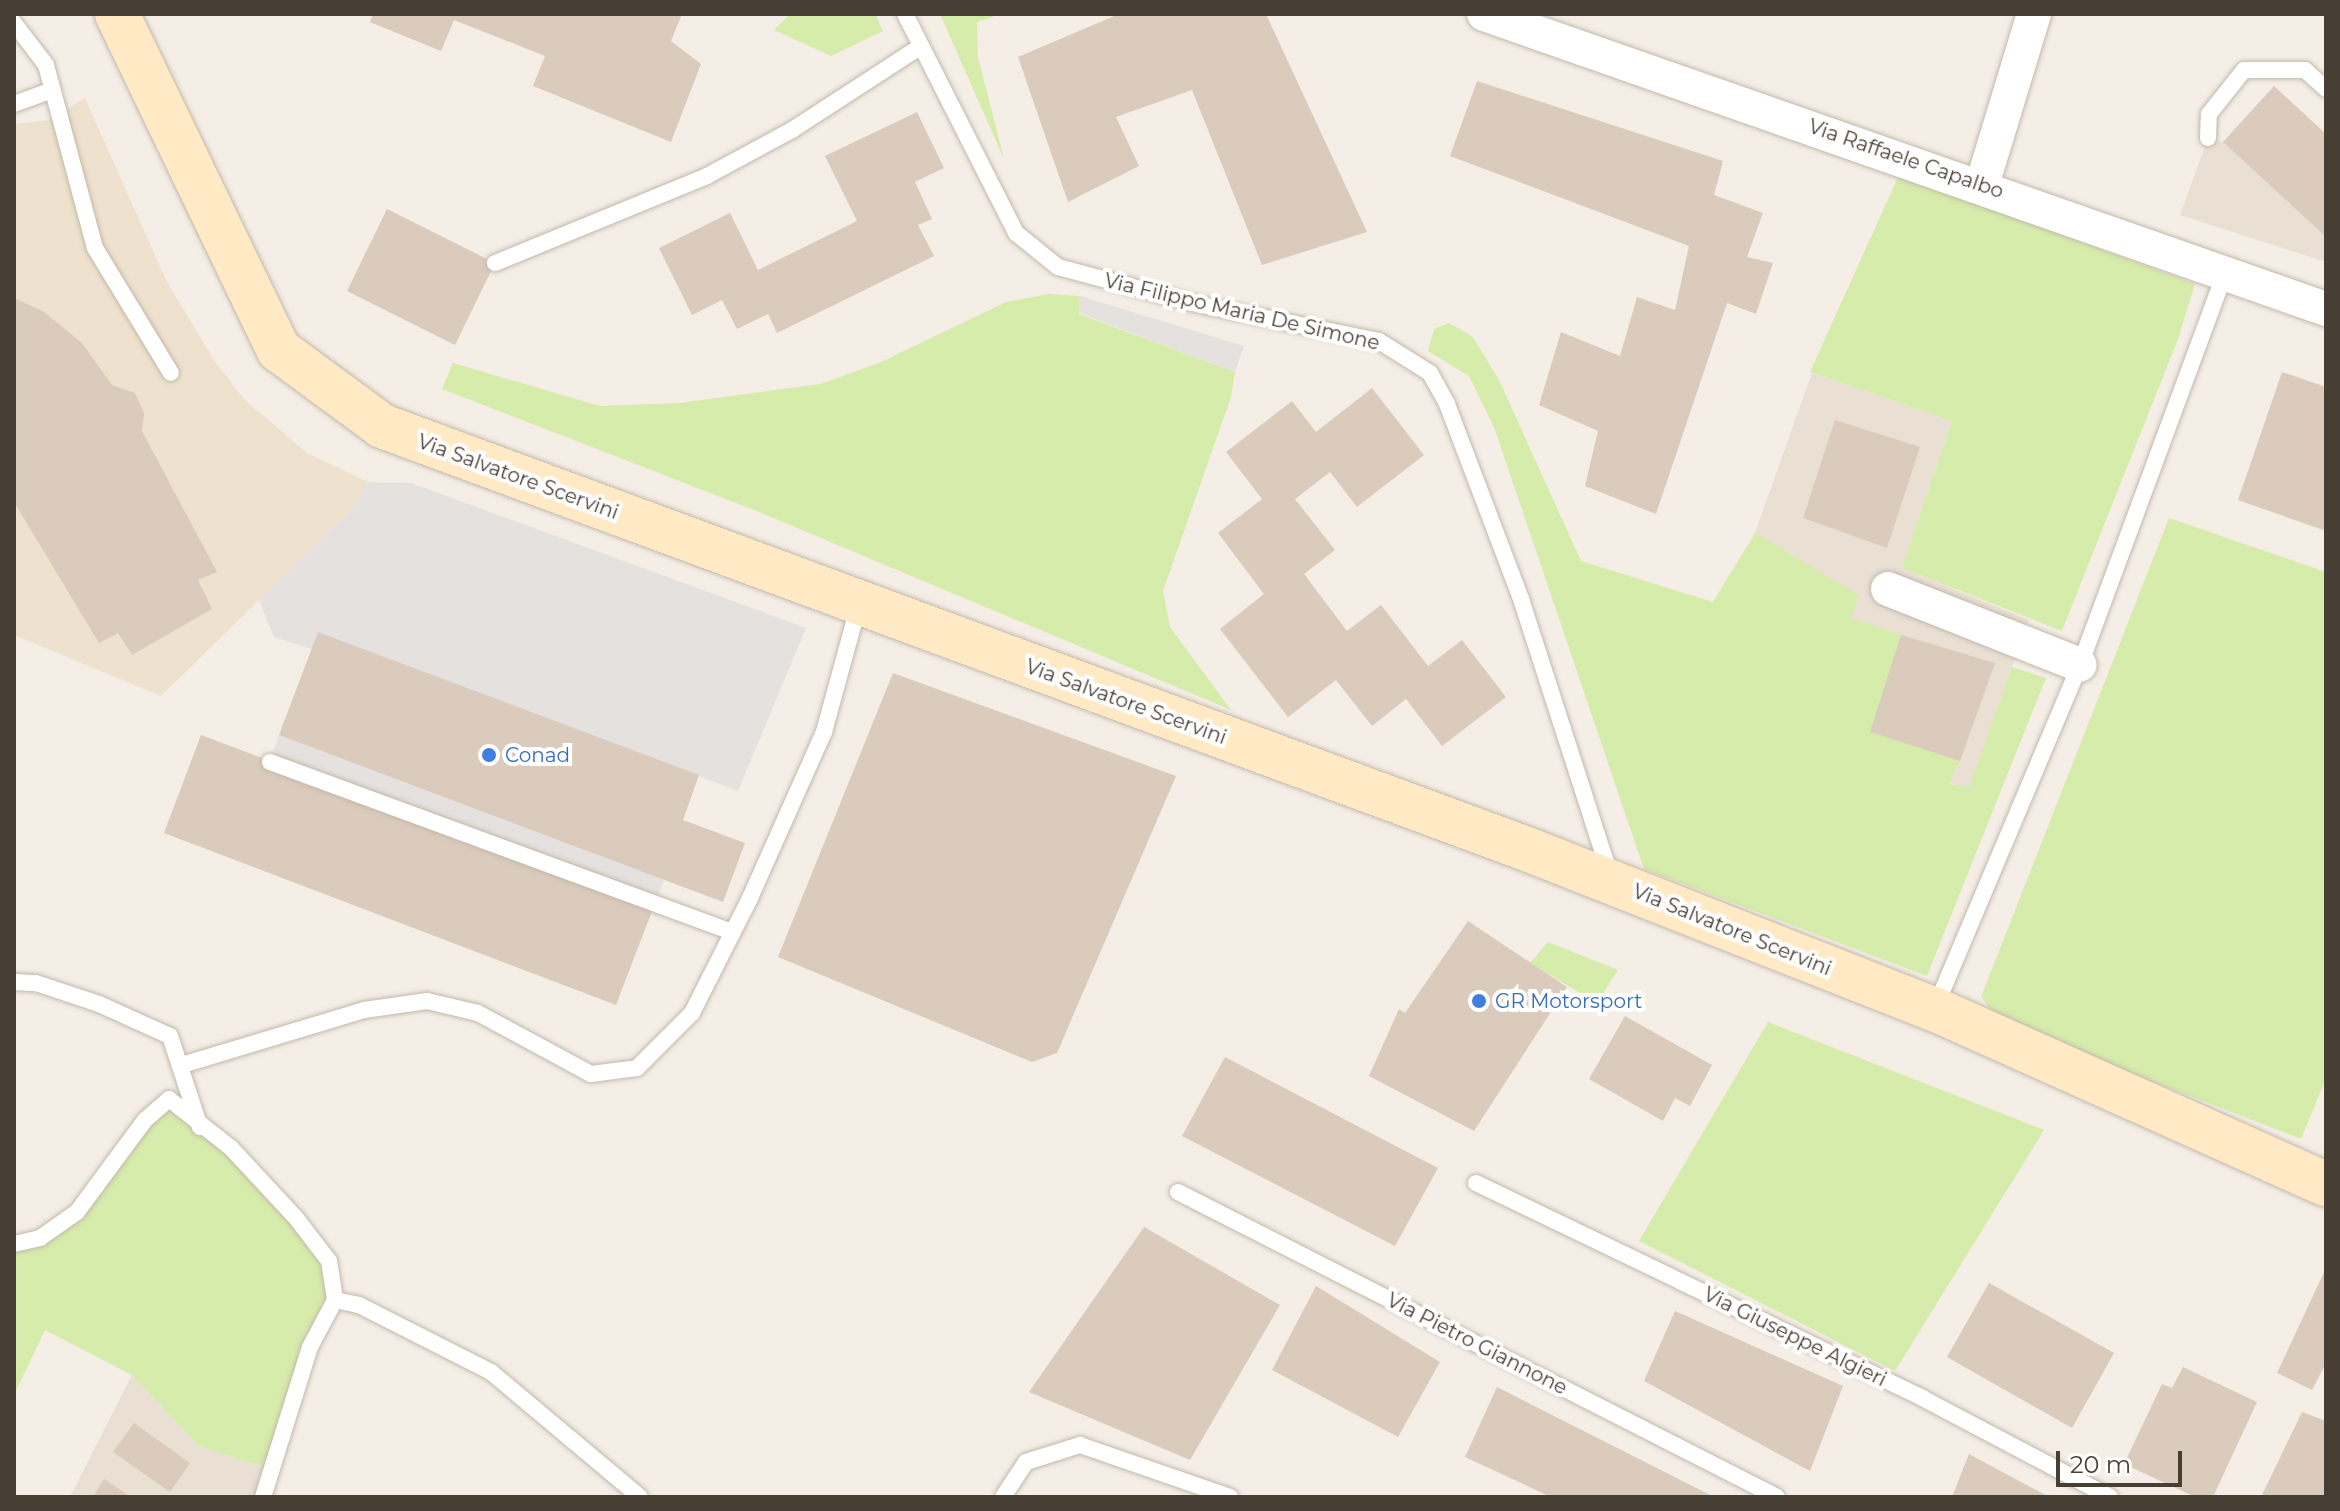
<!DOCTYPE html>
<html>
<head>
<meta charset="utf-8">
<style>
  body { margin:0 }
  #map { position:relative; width:2340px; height:1511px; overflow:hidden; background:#f4eee6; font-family:Montserrat,sans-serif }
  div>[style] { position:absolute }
  .residential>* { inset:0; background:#e9dfd3 }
  .education>* { inset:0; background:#eee2ce }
  .green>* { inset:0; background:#d6ecab }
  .parking>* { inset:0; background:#e5e1de }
  .building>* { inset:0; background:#dacbbd }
  .roads { filter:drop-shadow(0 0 2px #c3b8aa) drop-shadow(0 0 2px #c3b8aa) }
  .service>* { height:16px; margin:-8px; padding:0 8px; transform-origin:8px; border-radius:8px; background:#fff }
  .minor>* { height:34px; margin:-17px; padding:0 17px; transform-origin:17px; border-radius:17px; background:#fff }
  .secondary>* { height:44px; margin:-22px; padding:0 22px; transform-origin:22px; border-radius:22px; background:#ffeac5 }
  .dots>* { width:22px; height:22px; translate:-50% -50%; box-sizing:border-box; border:4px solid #fff; border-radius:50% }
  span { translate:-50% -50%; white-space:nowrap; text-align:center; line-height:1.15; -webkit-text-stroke:8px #fff; paint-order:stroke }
  .street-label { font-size:20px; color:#473e34 }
  .shop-label { font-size:20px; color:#366cbe }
  .left { translate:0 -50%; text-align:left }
  .frame { position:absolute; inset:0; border:16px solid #473e34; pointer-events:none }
  .scale { position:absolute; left:2056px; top:1451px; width:126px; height:36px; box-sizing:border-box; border:4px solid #473e34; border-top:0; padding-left:10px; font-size:24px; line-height:28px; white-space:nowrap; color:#473e34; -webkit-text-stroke:6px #fff; paint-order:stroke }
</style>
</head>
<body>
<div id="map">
  <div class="residential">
    <i style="clip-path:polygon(2208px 138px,2223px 142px,2326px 237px,2326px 262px,2180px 215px)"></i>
    <i style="clip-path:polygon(1812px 373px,1952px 421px,1902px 568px,2029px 620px,1969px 788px,1949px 783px,1960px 762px,1870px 732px,1850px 618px,1755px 533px)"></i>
    <i style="clip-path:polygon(132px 1375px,199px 1446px,271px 1469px,263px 1497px,70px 1497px)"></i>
  </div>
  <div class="education">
    <i style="clip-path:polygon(85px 98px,167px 282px,216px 363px,245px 400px,307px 453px,368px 482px,354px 507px,161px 696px,14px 635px,14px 124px,49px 120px)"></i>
  </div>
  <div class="green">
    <i style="clip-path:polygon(790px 14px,875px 14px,883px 31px,831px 56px,774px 30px)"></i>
    <i style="clip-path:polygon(940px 14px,1001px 14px,977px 22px,978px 57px,1004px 159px)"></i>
    <i style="clip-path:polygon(1899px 175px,2195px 284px,2178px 339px,2062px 631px,1902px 568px,1952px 421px,1810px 372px)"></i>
    <i style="clip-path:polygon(1049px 294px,1080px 296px,1079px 314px,1235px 372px,1231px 397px,1163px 591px,1170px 627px,1231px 710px,754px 510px,442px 389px,453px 363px,600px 406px,679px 403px,820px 384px,879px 363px,1006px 302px)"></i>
    <i style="clip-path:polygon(1449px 323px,1473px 337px,1499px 380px,1581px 561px,1713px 602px,1755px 533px,1859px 595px,1851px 618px,1901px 635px,1870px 732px,1960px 761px,1949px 784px,1969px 787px,2012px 667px,2046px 678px,1927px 976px,1644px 869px,1494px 427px,1469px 376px,1428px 351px,1434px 329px)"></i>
    <i style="clip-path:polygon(2169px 518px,2326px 572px,2326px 1078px,2301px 1139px,2046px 1040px,1991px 1010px,1981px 997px)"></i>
    <i style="clip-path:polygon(1548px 942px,1618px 970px,1597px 1003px,1530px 963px)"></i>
    <i style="clip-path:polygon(1768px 1022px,2044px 1130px,1895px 1371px,1639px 1241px)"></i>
    <i style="clip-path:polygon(169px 1099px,231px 1148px,329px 1261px,335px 1300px,271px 1469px,199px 1446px,132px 1375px,45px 1330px,14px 1395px,14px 1244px,77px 1212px)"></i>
  </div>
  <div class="parking">
    <i style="clip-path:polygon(1080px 296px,1244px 346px,1235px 372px,1079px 313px)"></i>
    <i style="clip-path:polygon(368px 482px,411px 483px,806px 628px,738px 791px,318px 632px,312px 649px,274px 637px,259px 600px,354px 507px)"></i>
    <i style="clip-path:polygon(279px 735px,664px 880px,655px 904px,270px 762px)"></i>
  </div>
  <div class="building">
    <i style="clip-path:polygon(373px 14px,682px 14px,671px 41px,701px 64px,671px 142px,533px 86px,545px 56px,454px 20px,441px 51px,370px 22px)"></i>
    <i style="clip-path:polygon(1119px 14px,1266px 14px,1367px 232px,1262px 265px,1192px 90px,1116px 117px,1139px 166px,1068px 202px,1018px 57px)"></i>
    <i style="clip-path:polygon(1477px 81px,1723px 161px,1714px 195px,1763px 213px,1747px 257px,1773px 263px,1756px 314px,1727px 303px,1656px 514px,1585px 486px,1598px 431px,1539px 405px,1561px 332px,1620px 356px,1637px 297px,1675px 310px,1689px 246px,1450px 156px)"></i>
    <i style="clip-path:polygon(2274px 86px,2326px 134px,2326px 237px,2223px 142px)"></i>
    <i style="clip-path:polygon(917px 112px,944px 168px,915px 182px,932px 219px,918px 225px,934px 256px,777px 333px,768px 314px,737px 329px,722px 300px,692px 315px,659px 248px,730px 213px,758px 270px,857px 221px,825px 156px)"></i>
    <i style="clip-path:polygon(387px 209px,495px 263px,455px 345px,347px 291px)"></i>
    <i style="clip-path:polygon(14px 298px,43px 311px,82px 343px,112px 385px,135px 393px,144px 413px,142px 431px,217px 572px,198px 580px,212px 609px,132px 655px,118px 633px,99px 643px,14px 502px)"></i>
    <i style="clip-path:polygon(2282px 372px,2326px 387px,2326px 531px,2238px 500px)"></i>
    <i style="clip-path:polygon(1372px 388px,1424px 455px,1357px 507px,1330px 472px,1295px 499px,1335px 550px,1304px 574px,1347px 631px,1381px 605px,1428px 666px,1462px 640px,1506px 697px,1442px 746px,1406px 699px,1372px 726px,1336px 680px,1288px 717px,1220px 629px,1264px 594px,1218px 533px,1262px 499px,1226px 452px,1292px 401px,1316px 432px)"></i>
    <i style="clip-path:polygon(1835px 420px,1920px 447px,1887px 548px,1803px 518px)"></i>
    <i style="clip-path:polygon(318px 632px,699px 775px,683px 820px,745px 843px,723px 902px,279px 735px)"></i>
    <i style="clip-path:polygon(1901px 635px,1995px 663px,1960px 761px,1870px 732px)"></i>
    <i style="clip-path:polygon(893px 673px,1176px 776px,1057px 1053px,1032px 1062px,778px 957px)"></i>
    <i style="clip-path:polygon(201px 735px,654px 906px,616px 1005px,164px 833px)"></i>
    <i style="clip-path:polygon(1468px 921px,1567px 987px,1474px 1131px,1369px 1076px,1399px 1009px,1405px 1013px)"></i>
    <i style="clip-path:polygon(1625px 1016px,1712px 1065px,1690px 1106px,1675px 1098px,1663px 1121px,1589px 1079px)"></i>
    <i style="clip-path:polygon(1225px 1057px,1438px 1168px,1395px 1246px,1182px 1136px)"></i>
    <i style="clip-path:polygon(1144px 1227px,1280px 1305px,1190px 1460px,1029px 1392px)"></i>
    <i style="clip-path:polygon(2326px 1268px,2326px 1363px,2312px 1390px,2277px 1373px)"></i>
    <i style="clip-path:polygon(1989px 1283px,2114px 1353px,2072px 1428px,1947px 1357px)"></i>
    <i style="clip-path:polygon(1316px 1286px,1440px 1362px,1398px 1437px,1272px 1370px)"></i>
    <i style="clip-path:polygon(1675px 1311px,1843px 1386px,1810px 1471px,1644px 1381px)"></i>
    <i style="clip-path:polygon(2183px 1367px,2257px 1402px,2213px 1497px,2195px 1497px,2124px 1464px,2162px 1384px,2172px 1388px)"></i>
    <i style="clip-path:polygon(1497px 1387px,1714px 1497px,1551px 1497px,1465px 1457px)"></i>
    <i style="clip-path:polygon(2302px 1412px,2326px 1421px,2326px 1497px,2261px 1497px)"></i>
    <i style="clip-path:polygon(134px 1423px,190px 1463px,170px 1492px,113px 1452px)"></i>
    <i style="clip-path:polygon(1969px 1454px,2049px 1497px,1952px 1497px)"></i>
    <i style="clip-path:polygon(104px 1479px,131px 1497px,93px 1497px)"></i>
  </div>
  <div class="roads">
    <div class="service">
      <i style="left:905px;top:14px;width:246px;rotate:63.1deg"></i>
      <i style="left:1016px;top:233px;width:54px;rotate:39deg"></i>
      <i style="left:1058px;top:267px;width:139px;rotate:15deg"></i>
      <i style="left:1192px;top:303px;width:191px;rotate:11.5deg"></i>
      <i style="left:1379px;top:341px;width:60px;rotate:32.1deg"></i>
      <i style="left:1430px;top:373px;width:35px;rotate:61deg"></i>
      <i style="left:1447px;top:404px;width:209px;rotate:69.2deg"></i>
      <i style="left:1521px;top:599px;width:292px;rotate:72.1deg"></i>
      <i style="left:14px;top:23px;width:53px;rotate:52.7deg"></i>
      <i style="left:46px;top:65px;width:189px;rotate:75deg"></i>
      <i style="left:95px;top:248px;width:146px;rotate:58.7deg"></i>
      <i style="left:14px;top:104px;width:38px;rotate:-20deg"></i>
      <i style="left:2208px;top:138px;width:24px;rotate:-88deg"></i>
      <i style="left:2209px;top:114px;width:56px;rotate:-51.5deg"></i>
      <i style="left:2244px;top:70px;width:61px"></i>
      <i style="left:2305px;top:70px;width:28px;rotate:42deg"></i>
      <i style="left:495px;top:263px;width:229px;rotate:-22.3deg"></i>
      <i style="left:707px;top:176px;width:97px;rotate:-28.4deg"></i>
      <i style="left:792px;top:130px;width:153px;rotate:-33deg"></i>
      <i style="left:270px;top:762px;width:493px;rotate:20.2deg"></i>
      <i style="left:14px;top:982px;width:22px;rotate:3deg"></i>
      <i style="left:36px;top:983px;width:66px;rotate:18.4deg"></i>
      <i style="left:99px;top:1004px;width:78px;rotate:24.3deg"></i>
      <i style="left:170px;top:1036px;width:96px;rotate:71.8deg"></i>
      <i style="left:1935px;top:1008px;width:372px;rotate:-67.1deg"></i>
      <i style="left:2080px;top:665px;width:418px;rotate:-69.7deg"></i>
      <i style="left:182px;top:1065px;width:190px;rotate:-16.8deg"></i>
      <i style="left:364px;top:1010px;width:64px;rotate:-8.1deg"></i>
      <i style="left:427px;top:1001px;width:52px;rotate:13.2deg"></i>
      <i style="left:478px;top:1013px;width:128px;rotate:28.4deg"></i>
      <i style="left:591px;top:1074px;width:46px;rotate:-7.4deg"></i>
      <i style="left:637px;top:1068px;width:78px;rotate:-45deg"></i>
      <i style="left:692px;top:1013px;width:129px;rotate:-63.2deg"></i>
      <i style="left:750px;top:898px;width:182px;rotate:-66deg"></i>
      <i style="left:824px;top:732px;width:133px;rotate:-74.7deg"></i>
      <i style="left:1476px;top:1183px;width:497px;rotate:25.7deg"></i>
      <i style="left:1924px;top:1399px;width:210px;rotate:27.8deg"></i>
      <i style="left:1178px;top:1192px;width:672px;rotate:26.98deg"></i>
      <i style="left:14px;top:1244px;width:27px;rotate:-13deg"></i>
      <i style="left:40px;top:1238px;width:45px;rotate:-35.1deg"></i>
      <i style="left:77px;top:1212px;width:114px;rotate:-53.5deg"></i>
      <i style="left:145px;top:1120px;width:32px;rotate:-41deg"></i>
      <i style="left:169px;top:1099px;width:79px;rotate:38.3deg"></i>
      <i style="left:231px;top:1148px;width:96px;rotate:47.1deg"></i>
      <i style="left:296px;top:1218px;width:54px;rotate:52.5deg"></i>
      <i style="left:329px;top:1261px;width:39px;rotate:81deg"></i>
      <i style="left:263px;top:1497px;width:157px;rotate:-72.6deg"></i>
      <i style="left:310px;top:1347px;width:53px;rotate:-62deg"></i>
      <i style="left:335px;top:1300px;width:25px;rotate:12deg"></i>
      <i style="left:359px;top:1305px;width:148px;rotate:26.9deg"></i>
      <i style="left:491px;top:1372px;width:194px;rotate:40deg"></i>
      <i style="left:1003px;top:1497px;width:42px;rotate:-56.7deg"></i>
      <i style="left:1026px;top:1462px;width:57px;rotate:-17.5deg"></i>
      <i style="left:1080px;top:1445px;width:159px;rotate:19.1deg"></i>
    </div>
    <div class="minor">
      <i style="left:1484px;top:14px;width:892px;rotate:19.31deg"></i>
      <i style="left:1982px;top:185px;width:179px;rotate:-73.1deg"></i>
      <i style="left:1888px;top:589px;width:206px;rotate:21.6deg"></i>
    </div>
    <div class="secondary">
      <i style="left:117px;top:14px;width:373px;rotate:64.3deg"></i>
      <i style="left:279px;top:350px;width:128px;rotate:36.4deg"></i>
      <i style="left:382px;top:426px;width:1226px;rotate:20.28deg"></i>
      <i style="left:1532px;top:851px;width:432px;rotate:21.5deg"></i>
      <i style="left:1934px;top:1009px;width:429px;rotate:24.1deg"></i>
    </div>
  </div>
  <div class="dots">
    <i style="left:489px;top:755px;background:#3f7fe0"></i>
    <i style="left:1479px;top:1001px;background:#3f7fe0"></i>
  </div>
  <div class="street-label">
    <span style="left:1906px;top:159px;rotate:19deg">Via Raffaele Capalbo</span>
    <span style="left:1242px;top:312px;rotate:13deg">Via Filippo Maria De Simone</span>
    <span style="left:518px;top:477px;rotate:20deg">Via Salvatore Scervini</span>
    <span style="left:1126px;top:702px;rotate:20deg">Via Salvatore Scervini</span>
    <span style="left:1732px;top:930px;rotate:22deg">Via Salvatore Scervini</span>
    <span style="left:1795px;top:1337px;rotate:26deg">Via Giuseppe Algieri</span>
    <span style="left:1477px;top:1344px;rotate:27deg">Via Pietro Giannone</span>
  </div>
  <div class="shop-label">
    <span class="left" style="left:505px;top:755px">Conad</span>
    <span class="left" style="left:1495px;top:1001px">GR Motorsport</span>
  </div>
  <div class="frame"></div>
  <div class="scale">20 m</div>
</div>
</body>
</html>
